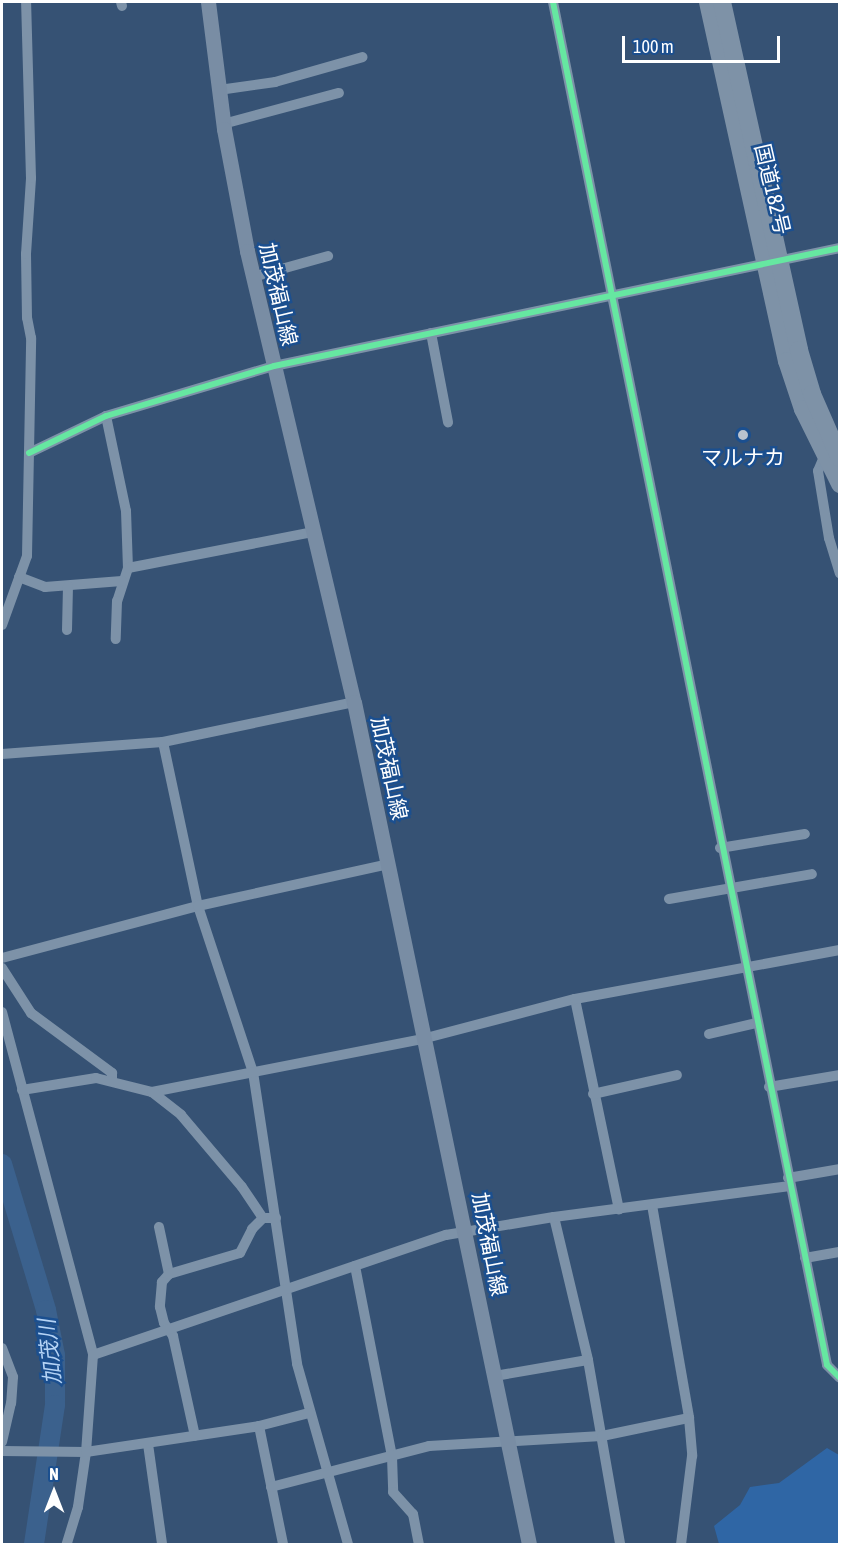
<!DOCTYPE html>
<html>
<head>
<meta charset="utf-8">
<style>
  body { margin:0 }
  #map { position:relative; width:841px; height:1546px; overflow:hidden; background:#365274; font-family:"Asap Condensed","Noto Sans JP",sans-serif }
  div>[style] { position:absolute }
  .green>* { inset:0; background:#2f66a5 }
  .river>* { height:20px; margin:-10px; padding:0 10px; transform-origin:10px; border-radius:10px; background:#3b618d }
  .street>* { height:10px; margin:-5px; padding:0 5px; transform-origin:5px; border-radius:5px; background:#7d92a8 }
  .secondary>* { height:15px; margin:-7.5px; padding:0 7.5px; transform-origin:7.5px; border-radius:7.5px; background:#798da4 }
  .highway>* { height:18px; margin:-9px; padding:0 9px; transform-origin:9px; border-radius:9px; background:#7e92a7 }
  .cycleway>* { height:6px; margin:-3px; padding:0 3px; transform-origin:3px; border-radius:3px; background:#66e7a1 }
  .dots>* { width:16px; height:16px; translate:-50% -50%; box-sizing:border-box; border:3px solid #1b4f8f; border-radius:50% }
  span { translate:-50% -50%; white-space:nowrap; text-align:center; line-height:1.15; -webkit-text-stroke:5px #1b4f8f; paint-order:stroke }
  .street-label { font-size:21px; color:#fff }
  .poi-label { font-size:21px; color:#fff }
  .water-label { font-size:22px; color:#b5d3f5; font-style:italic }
  .frame { position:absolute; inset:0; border:3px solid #fff; pointer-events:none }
  .north { position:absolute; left:24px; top:1462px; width:60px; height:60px; -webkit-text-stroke:4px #1b4f8f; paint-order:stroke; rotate:0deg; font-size:16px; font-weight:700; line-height:24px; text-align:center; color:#fff }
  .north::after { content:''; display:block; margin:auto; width:21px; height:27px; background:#fff; clip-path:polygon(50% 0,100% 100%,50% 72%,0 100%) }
  .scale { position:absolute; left:622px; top:36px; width:158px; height:27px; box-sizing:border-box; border:3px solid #fff; border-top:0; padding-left:8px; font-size:18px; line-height:21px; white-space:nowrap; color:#fff; -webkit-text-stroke:4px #1b4f8f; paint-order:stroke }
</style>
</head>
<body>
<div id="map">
  <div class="green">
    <i style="clip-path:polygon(827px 1448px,839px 1455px,839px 1544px,719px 1544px,714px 1526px,740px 1505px,750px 1487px,779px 1483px)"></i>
  </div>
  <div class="river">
    <i style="left:2px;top:1164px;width:152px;rotate:73.2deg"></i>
    <i style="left:46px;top:1310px;width:46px;rotate:78.7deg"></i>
    <i style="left:55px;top:1355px;width:50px;rotate:90deg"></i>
    <i style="left:55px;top:1405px;width:141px;rotate:98.6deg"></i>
  </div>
  <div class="street">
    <i style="left:121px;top:2px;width:4px;rotate:76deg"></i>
    <i style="left:553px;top:2px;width:1390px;rotate:78.63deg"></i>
    <i style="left:827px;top:1365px;width:18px;rotate:45deg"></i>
    <i style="left:219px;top:90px;width:57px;rotate:-8.1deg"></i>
    <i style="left:275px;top:82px;width:91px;rotate:-15.9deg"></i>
    <i style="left:223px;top:124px;width:120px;rotate:-15deg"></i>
    <i style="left:253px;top:277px;width:78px;rotate:-15.6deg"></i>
    <i style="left:431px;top:333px;width:91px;rotate:79.2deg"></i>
    <i style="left:106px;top:416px;width:97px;rotate:78.1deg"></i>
    <i style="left:126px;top:511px;width:57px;rotate:88deg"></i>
    <i style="left:128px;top:568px;width:35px;rotate:108deg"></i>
    <i style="left:117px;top:601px;width:38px;rotate:92deg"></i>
    <i style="left:29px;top:453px;width:85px;rotate:-25.7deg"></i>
    <i style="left:106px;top:416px;width:175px;rotate:-16.6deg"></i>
    <i style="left:274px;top:366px;width:578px;rotate:-11.78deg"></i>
    <i style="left:824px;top:457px;width:15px;rotate:113deg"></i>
    <i style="left:818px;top:471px;width:68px;rotate:80.7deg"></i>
    <i style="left:829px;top:538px;width:37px;rotate:73deg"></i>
    <i style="left:128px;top:568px;width:189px;rotate:-11deg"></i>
    <i style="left:19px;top:577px;width:28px;rotate:21deg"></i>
    <i style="left:45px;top:587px;width:77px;rotate:-4.5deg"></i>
    <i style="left:2px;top:625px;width:73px;rotate:-70.1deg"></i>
    <i style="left:27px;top:556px;width:218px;rotate:-88.9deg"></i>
    <i style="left:31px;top:338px;width:20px;rotate:-101deg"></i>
    <i style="left:27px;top:318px;width:64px;rotate:-90.9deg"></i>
    <i style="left:26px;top:254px;width:76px;rotate:-86.2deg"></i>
    <i style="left:31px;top:178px;width:176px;rotate:-91.6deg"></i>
    <i style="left:67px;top:630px;width:44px;rotate:-88.7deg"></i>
    <i style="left:163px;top:742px;width:168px;rotate:78deg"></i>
    <i style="left:198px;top:906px;width:175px;rotate:71.7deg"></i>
    <i style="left:253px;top:1072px;width:295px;rotate:81.4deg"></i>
    <i style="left:297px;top:1364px;width:187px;rotate:74.2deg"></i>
    <i style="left:2px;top:754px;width:161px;rotate:-4.3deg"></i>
    <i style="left:163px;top:742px;width:195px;rotate:-11.8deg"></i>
    <i style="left:720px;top:848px;width:86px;rotate:-9.4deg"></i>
    <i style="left:669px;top:899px;width:145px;rotate:-9.9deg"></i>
    <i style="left:2px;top:958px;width:203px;rotate:-14.9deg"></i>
    <i style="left:198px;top:906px;width:196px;rotate:-12.4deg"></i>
    <i style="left:2px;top:968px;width:54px;rotate:57.2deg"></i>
    <i style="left:31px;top:1013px;width:101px;rotate:36.5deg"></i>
    <i style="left:112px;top:1073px;width:6px;rotate:90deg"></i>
    <i style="left:575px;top:999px;width:215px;rotate:78.2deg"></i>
    <i style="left:2px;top:1012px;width:355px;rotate:75.1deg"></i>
    <i style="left:93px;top:1355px;width:97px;rotate:94.1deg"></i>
    <i style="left:86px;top:1452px;width:56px;rotate:98.3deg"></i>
    <i style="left:78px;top:1507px;width:39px;rotate:107deg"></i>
    <i style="left:709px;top:1034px;width:48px;rotate:-13.2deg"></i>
    <i style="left:769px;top:1087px;width:72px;rotate:-9.6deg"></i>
    <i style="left:22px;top:1090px;width:75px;rotate:-9.2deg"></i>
    <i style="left:96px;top:1078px;width:58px;rotate:14deg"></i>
    <i style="left:152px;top:1092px;width:279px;rotate:-11.1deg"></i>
    <i style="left:426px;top:1038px;width:154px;rotate:-14.7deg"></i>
    <i style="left:575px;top:999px;width:269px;rotate:-10.5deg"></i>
    <i style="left:152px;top:1092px;width:37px;rotate:38deg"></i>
    <i style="left:181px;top:1115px;width:94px;rotate:49.7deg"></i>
    <i style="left:242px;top:1187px;width:37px;rotate:56deg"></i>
    <i style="left:263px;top:1218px;width:13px"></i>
    <i style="left:593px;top:1094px;width:86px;rotate:-12.7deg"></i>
    <i style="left:788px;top:1178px;width:53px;rotate:-9.8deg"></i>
    <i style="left:652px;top:1205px;width:216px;rotate:80.1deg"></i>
    <i style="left:689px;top:1418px;width:38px;rotate:85deg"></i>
    <i style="left:692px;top:1456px;width:89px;rotate:97.1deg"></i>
    <i style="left:554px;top:1217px;width:147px;rotate:76.6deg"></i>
    <i style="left:588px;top:1360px;width:187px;rotate:80.1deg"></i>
    <i style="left:159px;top:1227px;width:48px;rotate:78deg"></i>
    <i style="left:169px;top:1274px;width:11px;rotate:131deg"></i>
    <i style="left:162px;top:1282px;width:25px;rotate:95deg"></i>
    <i style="left:160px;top:1307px;width:16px;rotate:76deg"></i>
    <i style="left:164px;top:1323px;width:16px;rotate:55deg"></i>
    <i style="left:173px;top:1336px;width:102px;rotate:77.6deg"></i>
    <i style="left:805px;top:1258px;width:36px;rotate:-10deg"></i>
    <i style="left:355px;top:1266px;width:195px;rotate:79deg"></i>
    <i style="left:392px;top:1457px;width:35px;rotate:88deg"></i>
    <i style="left:393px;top:1492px;width:30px;rotate:48deg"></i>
    <i style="left:413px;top:1514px;width:31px;rotate:79deg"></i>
    <i style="left:169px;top:1274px;width:74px;rotate:-16.5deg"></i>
    <i style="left:240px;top:1253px;width:27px;rotate:-63deg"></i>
    <i style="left:252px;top:1229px;width:16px;rotate:-45deg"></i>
    <i style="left:2px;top:1348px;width:31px;rotate:69deg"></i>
    <i style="left:13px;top:1377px;width:26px;rotate:94deg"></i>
    <i style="left:11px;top:1403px;width:40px;rotate:103deg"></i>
    <i style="left:93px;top:1355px;width:373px;rotate:-18.8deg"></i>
    <i style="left:446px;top:1235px;width:109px;rotate:-9.5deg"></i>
    <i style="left:554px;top:1217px;width:238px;rotate:-7.5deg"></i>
    <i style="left:495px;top:1376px;width:94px;rotate:-9.8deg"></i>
    <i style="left:259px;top:1426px;width:120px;rotate:78.5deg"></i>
    <i style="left:148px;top:1444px;width:101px;rotate:82deg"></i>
    <i style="left:2px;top:1451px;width:84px;rotate:0.7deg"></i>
    <i style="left:86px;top:1452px;width:175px;rotate:-8.5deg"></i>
    <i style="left:259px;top:1426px;width:52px;rotate:-14.6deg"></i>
    <i style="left:271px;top:1487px;width:163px;rotate:-14.5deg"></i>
    <i style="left:429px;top:1446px;width:173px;rotate:-3.3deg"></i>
    <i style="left:602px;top:1436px;width:89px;rotate:-11.7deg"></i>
  </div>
  <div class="secondary">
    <i style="left:208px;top:2px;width:128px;rotate:82.8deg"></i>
    <i style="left:224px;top:129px;width:124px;rotate:79.3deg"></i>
    <i style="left:247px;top:251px;width:464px;rotate:76.7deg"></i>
    <i style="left:354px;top:702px;width:860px;rotate:78.26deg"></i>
  </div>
  <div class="highway">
    <i style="left:708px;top:2px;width:368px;rotate:77.6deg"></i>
    <i style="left:787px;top:361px;width:51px;rotate:71.6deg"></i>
    <i style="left:803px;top:409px;width:84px;rotate:63.7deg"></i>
    <i style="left:722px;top:2px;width:356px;rotate:77.5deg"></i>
    <i style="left:799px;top:350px;width:46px;rotate:73.5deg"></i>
    <i style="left:812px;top:394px;width:70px;rotate:66.4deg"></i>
  </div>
  <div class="cycleway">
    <i style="left:553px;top:2px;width:1390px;rotate:78.63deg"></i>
    <i style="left:827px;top:1365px;width:18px;rotate:45deg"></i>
    <i style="left:29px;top:453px;width:85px;rotate:-25.7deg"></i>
    <i style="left:106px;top:416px;width:175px;rotate:-16.6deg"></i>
    <i style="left:274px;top:366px;width:578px;rotate:-11.78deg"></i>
  </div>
  <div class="dots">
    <i style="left:743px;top:435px;background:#b9c2ce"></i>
  </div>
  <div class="street-label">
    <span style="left:773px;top:189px;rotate:77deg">国道182号</span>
    <span style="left:279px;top:294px;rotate:77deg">加茂福山線</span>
    <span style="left:390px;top:768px;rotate:78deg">加茂福山線</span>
    <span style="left:490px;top:1244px;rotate:79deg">加茂福山線</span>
  </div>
  <div class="poi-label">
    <span style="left:743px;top:457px">マルナカ</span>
  </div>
  <div class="water-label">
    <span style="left:50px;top:1352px;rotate:-96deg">加茂川</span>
  </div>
  <div class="frame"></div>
  <div class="north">N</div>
  <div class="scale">100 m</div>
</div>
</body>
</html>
